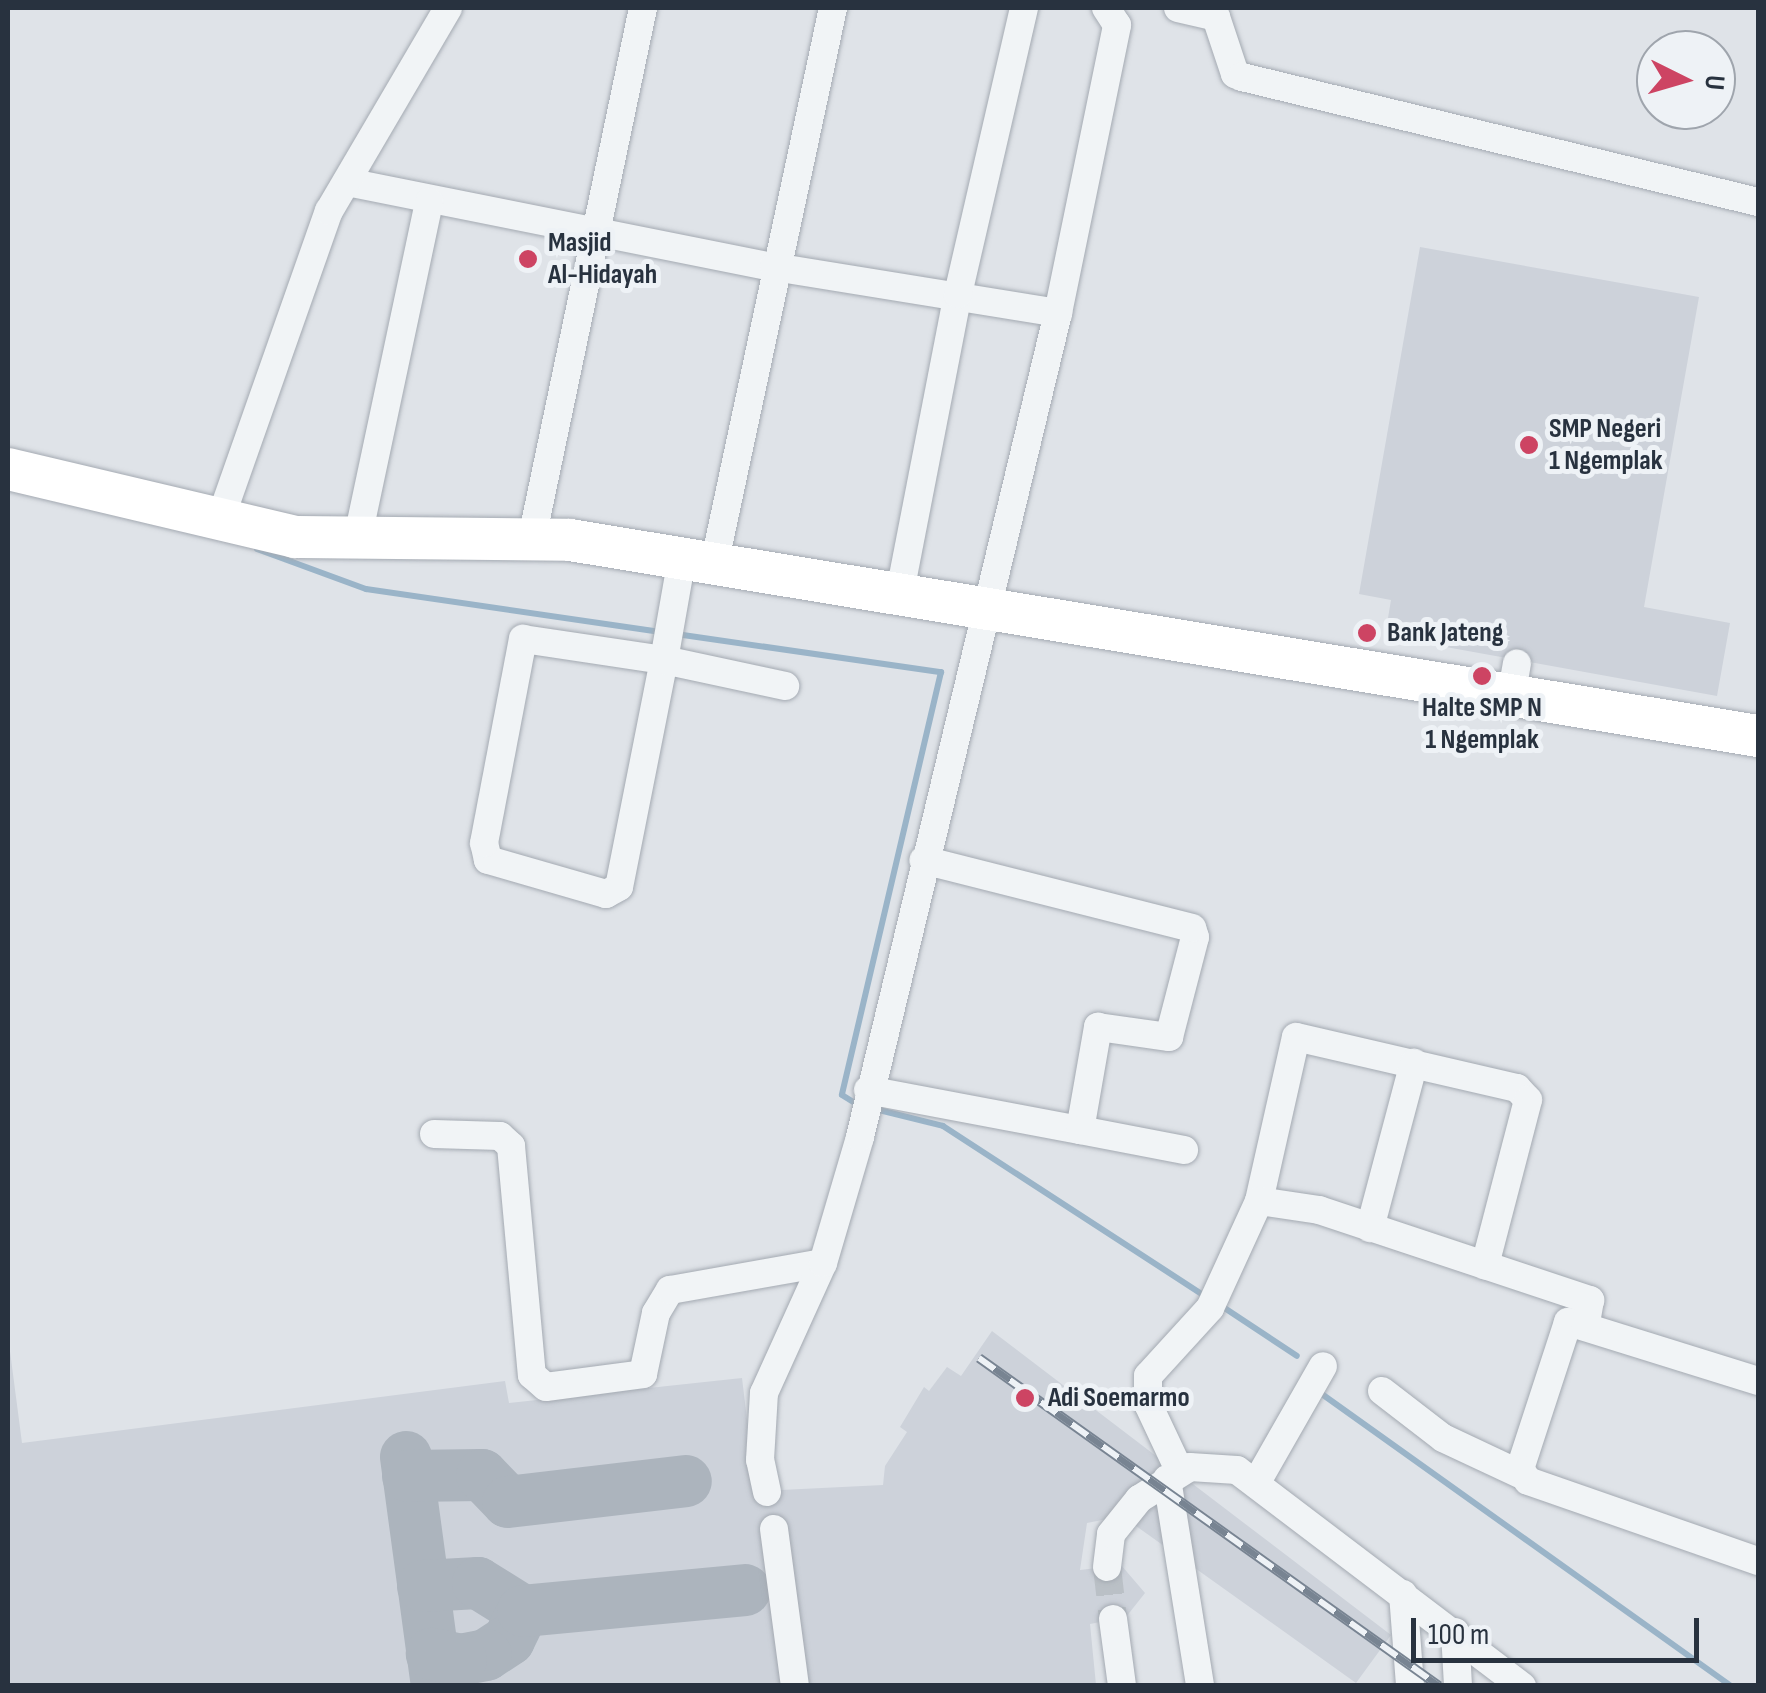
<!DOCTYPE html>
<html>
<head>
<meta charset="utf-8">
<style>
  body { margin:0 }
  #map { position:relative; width:1766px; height:1693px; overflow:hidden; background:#dfe3e8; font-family:"Sofia Sans Condensed",sans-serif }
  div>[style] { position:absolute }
  .built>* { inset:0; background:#cdd2da }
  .stream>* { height:6px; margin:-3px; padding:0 3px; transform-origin:3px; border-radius:3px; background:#9ab4c8 }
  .taxiway>* { height:52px; margin:-26px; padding:0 26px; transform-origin:26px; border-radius:26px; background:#acb4bd }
  .minor-tunnel>* { height:28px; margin-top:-14px; transform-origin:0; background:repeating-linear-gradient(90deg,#bac0c6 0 28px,transparent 0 42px) }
  .roads { filter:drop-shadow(0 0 2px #a4aab2) drop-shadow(0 0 2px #a4aab2) }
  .minor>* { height:28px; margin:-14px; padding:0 14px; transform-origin:14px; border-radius:14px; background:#f1f4f6 }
  .highway>* { height:42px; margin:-21px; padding:0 21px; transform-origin:21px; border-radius:21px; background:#fff }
  .rail>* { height:10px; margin-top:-5px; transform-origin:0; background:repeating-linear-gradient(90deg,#eef2f6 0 19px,#788492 0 38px); box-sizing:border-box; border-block:2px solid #788492 }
  .dots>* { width:28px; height:28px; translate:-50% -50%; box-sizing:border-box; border:5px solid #eef2f6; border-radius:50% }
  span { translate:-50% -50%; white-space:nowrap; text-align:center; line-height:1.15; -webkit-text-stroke:10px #eef2f6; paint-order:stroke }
  .poi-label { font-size:28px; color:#28323f; font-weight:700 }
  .left { translate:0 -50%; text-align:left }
  .frame { position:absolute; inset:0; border:10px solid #28323f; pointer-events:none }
  .north { position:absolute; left:1636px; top:30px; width:100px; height:100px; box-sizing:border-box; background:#eef2f6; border:2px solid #9fa5ad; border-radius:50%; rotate:95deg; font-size:28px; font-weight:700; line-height:40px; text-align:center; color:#28323f }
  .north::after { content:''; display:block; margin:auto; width:35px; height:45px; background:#cd4463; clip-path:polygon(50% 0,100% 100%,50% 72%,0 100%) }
  .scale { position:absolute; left:1411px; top:1618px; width:288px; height:45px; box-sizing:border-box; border:5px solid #28323f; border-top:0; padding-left:12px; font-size:30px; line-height:35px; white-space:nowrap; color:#28323f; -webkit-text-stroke:8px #eef2f6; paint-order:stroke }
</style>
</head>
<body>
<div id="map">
  <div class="built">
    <i style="clip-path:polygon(1420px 247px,1699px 297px,1644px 607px,1730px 623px,1717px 696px,1385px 636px,1391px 600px,1359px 594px)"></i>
    <i style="clip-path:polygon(992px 1331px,1391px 1635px,1356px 1683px,1122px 1516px,1087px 1523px,1080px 1570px,1121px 1565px,1145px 1593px,1126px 1617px,1090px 1624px,1096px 1685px,8px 1685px,8px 1336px,22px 1443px,505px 1381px,509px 1403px,742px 1378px,752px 1461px,760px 1460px,781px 1490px,883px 1485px,885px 1466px,907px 1432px,900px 1427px,924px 1387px,929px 1391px,947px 1367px,961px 1376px)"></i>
  </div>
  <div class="stream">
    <i style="left:257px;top:549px;width:116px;rotate:20.2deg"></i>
    <i style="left:366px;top:589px;width:296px;rotate:8.3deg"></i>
    <i style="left:676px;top:634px;width:268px;rotate:8.2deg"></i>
    <i style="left:941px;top:672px;width:434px;rotate:103.2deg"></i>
    <i style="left:842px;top:1095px;width:19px;rotate:32deg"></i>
    <i style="left:875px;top:1109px;width:70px;rotate:14deg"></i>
    <i style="left:943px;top:1126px;width:312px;rotate:33deg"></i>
    <i style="left:1220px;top:1305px;width:92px;rotate:33.5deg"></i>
    <i style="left:1319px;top:1392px;width:506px;rotate:35.51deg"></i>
  </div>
  <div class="taxiway">
    <i style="left:406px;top:1457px;width:231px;rotate:82.3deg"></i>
    <i style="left:408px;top:1476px;width:74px;rotate:-0.8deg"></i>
    <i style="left:482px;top:1475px;width:37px;rotate:46deg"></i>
    <i style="left:508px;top:1502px;width:179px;rotate:-6.7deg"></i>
    <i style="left:423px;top:1586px;width:55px;rotate:-3.1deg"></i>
    <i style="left:478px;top:1583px;width:53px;rotate:31.9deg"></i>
    <i style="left:523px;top:1611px;width:32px;rotate:116deg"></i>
    <i style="left:509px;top:1640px;width:27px;rotate:147deg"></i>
    <i style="left:486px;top:1655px;width:25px;rotate:169deg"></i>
    <i style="left:461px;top:1660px;width:30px;rotate:-168deg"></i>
    <i style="left:523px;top:1611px;width:223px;rotate:-5.4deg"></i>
  </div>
  <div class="minor-tunnel">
    <i style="left:1107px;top:1567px;width:52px;rotate:83.4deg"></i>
  </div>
  <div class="roads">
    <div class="minor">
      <i style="left:1178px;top:8px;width:39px;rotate:13deg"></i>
      <i style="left:1216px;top:17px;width:60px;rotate:71.6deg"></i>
      <i style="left:1235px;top:74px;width:8px;rotate:23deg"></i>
      <i style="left:1242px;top:77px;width:531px;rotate:13.62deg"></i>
      <i style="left:347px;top:182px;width:435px;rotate:11.3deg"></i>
      <i style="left:774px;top:267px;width:288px;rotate:9.2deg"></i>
      <i style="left:220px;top:520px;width:328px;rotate:-70.6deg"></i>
      <i style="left:329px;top:211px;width:235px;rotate:-59.6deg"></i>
      <i style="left:532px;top:538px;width:541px;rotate:-78.17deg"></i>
      <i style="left:357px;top:541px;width:347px;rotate:-78deg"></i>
      <i style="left:682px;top:558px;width:104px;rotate:100deg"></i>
      <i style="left:664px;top:660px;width:231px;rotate:101.2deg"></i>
      <i style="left:619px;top:887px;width:15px;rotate:152deg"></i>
      <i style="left:606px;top:894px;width:123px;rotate:-163.9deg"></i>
      <i style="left:488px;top:860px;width:17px;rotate:-103deg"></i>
      <i style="left:484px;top:843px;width:208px;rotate:-79.2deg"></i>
      <i style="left:523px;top:639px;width:143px;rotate:8.5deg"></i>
      <i style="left:664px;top:660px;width:124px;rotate:12.1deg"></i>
      <i style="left:714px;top:565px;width:570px;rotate:-77.94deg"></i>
      <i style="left:899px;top:597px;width:309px;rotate:-79deg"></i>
      <i style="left:958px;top:294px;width:294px;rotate:-77deg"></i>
      <i style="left:1511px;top:697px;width:34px;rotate:-80deg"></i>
      <i style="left:868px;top:1090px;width:216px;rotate:10.7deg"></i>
      <i style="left:1080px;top:1130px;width:105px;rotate:-80.1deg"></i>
      <i style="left:1098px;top:1027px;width:72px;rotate:8deg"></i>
      <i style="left:1169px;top:1037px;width:103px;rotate:-75.4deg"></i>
      <i style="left:1195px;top:937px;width:9px;rotate:-108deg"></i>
      <i style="left:1192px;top:928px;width:277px;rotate:-165.8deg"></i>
      <i style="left:1080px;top:1130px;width:106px;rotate:10.9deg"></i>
      <i style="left:434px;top:1134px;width:66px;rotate:1.7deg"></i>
      <i style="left:500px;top:1136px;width:15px;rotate:42deg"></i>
      <i style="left:511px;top:1146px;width:230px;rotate:84.8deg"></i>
      <i style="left:532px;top:1375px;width:18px;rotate:41deg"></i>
      <i style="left:546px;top:1387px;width:98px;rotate:-7.6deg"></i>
      <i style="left:643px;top:1374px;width:62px;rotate:-78deg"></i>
      <i style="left:656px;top:1313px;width:27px;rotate:-59deg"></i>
      <i style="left:670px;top:1290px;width:155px;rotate:-10deg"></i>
      <i style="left:1259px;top:1201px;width:168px;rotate:-77.3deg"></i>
      <i style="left:1296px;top:1037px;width:227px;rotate:13deg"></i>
      <i style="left:1517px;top:1088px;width:16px;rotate:47deg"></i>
      <i style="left:1528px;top:1100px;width:171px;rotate:104.6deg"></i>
      <i style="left:1370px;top:1228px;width:171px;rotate:-75.1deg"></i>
      <i style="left:1758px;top:1381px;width:199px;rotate:-162.7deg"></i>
      <i style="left:1568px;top:1322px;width:155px;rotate:108.1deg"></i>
      <i style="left:1520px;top:1469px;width:14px;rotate:56deg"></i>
      <i style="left:1528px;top:1481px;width:244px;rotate:19.2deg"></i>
      <i style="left:1382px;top:1391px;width:77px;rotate:37.6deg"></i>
      <i style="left:1443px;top:1438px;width:85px;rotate:25.1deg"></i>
      <i style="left:1180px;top:1472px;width:75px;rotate:-115.2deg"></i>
      <i style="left:1148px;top:1404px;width:28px;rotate:-90deg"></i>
      <i style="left:1148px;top:1376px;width:92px;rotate:-47.6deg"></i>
      <i style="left:1210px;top:1308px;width:118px;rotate:-65.4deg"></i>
      <i style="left:1259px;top:1201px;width:61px;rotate:8.5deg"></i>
      <i style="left:1319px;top:1210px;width:286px;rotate:18.4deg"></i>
      <i style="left:1590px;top:1300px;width:27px;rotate:100deg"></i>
      <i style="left:1167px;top:1479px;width:210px;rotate:80.9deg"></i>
      <i style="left:1258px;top:1480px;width:131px;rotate:-60.3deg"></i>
      <i style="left:767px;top:1492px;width:33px;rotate:-102deg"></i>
      <i style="left:760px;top:1460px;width:67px;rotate:-86.6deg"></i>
      <i style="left:764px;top:1393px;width:143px;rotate:-65.6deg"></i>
      <i style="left:823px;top:1263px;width:131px;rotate:-73.6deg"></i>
      <i style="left:860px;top:1137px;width:847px;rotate:-76.49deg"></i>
      <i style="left:1058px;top:313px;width:294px;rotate:-78.4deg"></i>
      <i style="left:1117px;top:25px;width:20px;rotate:-123deg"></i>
      <i style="left:774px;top:1529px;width:158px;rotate:82.4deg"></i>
      <i style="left:1107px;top:1567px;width:33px;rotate:-83deg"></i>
      <i style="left:1111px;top:1534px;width:45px;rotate:-51.3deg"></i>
      <i style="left:1139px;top:1499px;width:60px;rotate:-32.1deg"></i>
      <i style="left:1190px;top:1467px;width:47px;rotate:3.7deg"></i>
      <i style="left:1237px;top:1470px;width:358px;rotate:37.2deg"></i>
      <i style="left:1403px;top:1594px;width:92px;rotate:85.6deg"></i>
      <i style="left:1113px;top:1619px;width:68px;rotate:82.3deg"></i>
      <i style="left:1455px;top:1632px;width:54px;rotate:86.8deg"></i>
    </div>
    <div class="highway">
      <i style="left:8px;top:469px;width:295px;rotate:13.3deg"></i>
      <i style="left:295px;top:537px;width:275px;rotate:0.6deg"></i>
      <i style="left:570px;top:540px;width:1204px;rotate:9.37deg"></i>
    </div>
  </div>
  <div class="rail">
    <i style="left:979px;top:1358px;width:565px;rotate:35.49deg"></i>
  </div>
  <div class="dots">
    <i style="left:528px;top:259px;background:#cd4463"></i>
    <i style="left:1529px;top:445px;background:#cd4463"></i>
    <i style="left:1367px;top:633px;background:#cd4463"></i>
    <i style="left:1482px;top:676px;background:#cd4463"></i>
    <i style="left:1025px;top:1398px;background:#cd4463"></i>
  </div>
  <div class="poi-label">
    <span class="left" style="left:548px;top:259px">Masjid<br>Al-Hidayah</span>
    <span class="left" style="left:1549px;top:445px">SMP Negeri<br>1 Ngemplak</span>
    <span class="left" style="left:1387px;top:633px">Bank Jateng</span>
    <span style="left:1482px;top:724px">Halte SMP N<br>1 Ngemplak</span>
    <span class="left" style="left:1048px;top:1398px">Adi Soemarmo</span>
  </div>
  <div class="frame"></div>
  <div class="north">U</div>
  <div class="scale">100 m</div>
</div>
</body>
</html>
